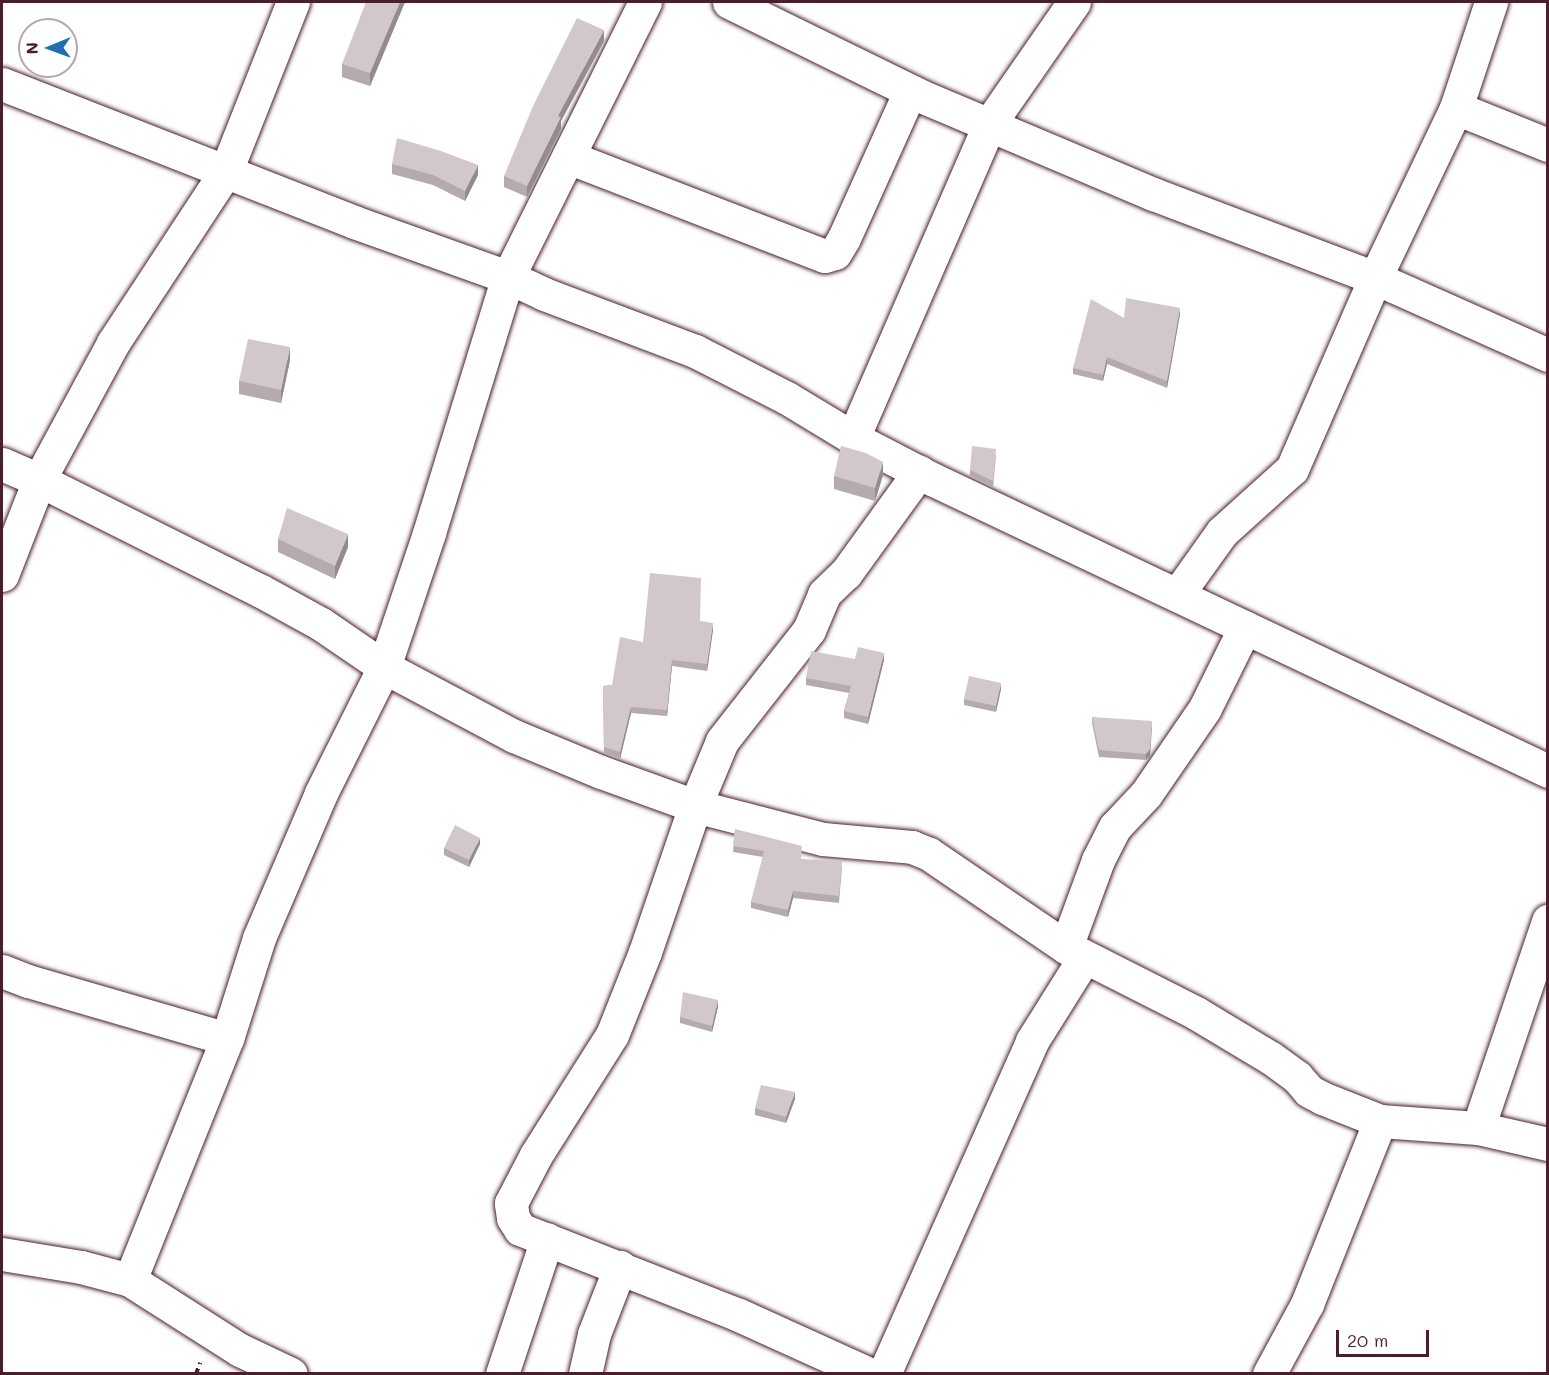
<!DOCTYPE html>
<html>
<head>
<meta charset="utf-8">
<style>
  body { margin:0 }
  #map { position:relative; width:1549px; height:1375px; overflow:hidden; background:#fff; font-family:Mali,sans-serif }
  div>[style] { position:absolute }
  .path>* { height:4px; margin-top:-2px; transform-origin:0; background:repeating-linear-gradient(90deg,#4a1f2b 0 6px,transparent 0 10.5px) }
  .roads { filter:drop-shadow(0 0 2px #4a1f2b) drop-shadow(0 0 2px #4a1f2b) }
  .minor>* { height:33px; margin:-16.5px; padding:0 16.5px; transform-origin:16.5px; border-radius:16.5px; background:#fff }
  .wall>* { inset:0; background:#b5abaf }
  .shaded-wall>* { inset:0; background:#938b8e }
  .building>* { inset:0; background:#d2c7cb }
  span { translate:-50% -50%; white-space:nowrap; text-align:center; line-height:1.15; -webkit-text-stroke:4.5px #fff; paint-order:stroke }
  .frame { position:absolute; inset:0; border:3px solid #4a1f2b; pointer-events:none }
  .north { position:absolute; left:18px; top:18px; width:60px; height:60px; box-sizing:border-box; background:#fff; border:2px solid #b7a5aa; border-radius:50%; rotate:269deg; font-size:16px; font-weight:700; line-height:24px; text-align:center; color:#4a1f2b }
  .north::after { content:''; display:block; margin:auto; width:21px; height:27px; background:#1f6fb2; clip-path:polygon(50% 0,100% 100%,50% 72%,0 100%) }
  .scale { position:absolute; left:1336px; top:1330px; width:93px; height:27px; box-sizing:border-box; border:3px solid #4a1f2b; border-top:0; padding-left:8px; font-size:18px; line-height:21px; white-space:nowrap; color:#4a1f2b; -webkit-text-stroke:4px #fff; paint-order:stroke }
</style>
</head>
<body>
<div id="map">
  <div class="path">
    <i style="left:196px;top:1374px;width:12px;rotate:-70deg"></i>
  </div>
  <div class="roads">
    <div class="minor">
      <i style="left:729px;top:2px;width:214px;rotate:26.1deg"></i>
      <i style="left:921px;top:96px;width:252px;rotate:22.9deg"></i>
      <i style="left:1153px;top:194px;width:237px;rotate:20.7deg"></i>
      <i style="left:1375px;top:278px;width:189px;rotate:24deg"></i>
      <i style="left:2px;top:84px;width:378px;rotate:21.4deg"></i>
      <i style="left:354px;top:222px;width:164px;rotate:19.7deg"></i>
      <i style="left:508px;top:277px;width:40px;rotate:25deg"></i>
      <i style="left:544px;top:294px;width:161px;rotate:20.7deg"></i>
      <i style="left:695px;top:351px;width:103px;rotate:27.1deg"></i>
      <i style="left:787px;top:398px;width:77px;rotate:31.2deg"></i>
      <i style="left:853px;top:438px;width:89px;rotate:27.4deg"></i>
      <i style="left:932px;top:479px;width:682px;rotate:25.36deg"></i>
      <i style="left:1456px;top:108px;width:99px;rotate:21.9deg"></i>
      <i style="left:568px;top:157px;width:275px;rotate:21.1deg"></i>
      <i style="left:825px;top:256px;width:10px;rotate:-17deg"></i>
      <i style="left:835px;top:253px;width:17px;rotate:-59deg"></i>
      <i style="left:844px;top:238px;width:161px;rotate:-65.8deg"></i>
      <i style="left:853px;top:438px;width:344px;rotate:-66.5deg"></i>
      <i style="left:990px;top:123px;width:147px;rotate:-55.2deg"></i>
      <i style="left:2px;top:464px;width:40px;rotate:23.4deg"></i>
      <i style="left:39px;top:480px;width:248px;rotate:26.6deg"></i>
      <i style="left:261px;top:591px;width:68px;rotate:28.8deg"></i>
      <i style="left:321px;top:624px;width:76px;rotate:34.3deg"></i>
      <i style="left:384px;top:667px;width:147px;rotate:28deg"></i>
      <i style="left:514px;top:736px;width:94px;rotate:22.5deg"></i>
      <i style="left:601px;top:772px;width:100px;rotate:19.9deg"></i>
      <i style="left:695px;top:806px;width:132px;rotate:14.5deg"></i>
      <i style="left:823px;top:839px;width:89px;rotate:5.1deg"></i>
      <i style="left:912px;top:847px;width:18px;rotate:22deg"></i>
      <i style="left:929px;top:854px;width:166px;rotate:34.2deg"></i>
      <i style="left:1066px;top:947px;width:146px;rotate:26.9deg"></i>
      <i style="left:1196px;top:1013px;width:87px;rotate:31deg"></i>
      <i style="left:1271px;top:1058px;width:32px;rotate:36deg"></i>
      <i style="left:1297px;top:1077px;width:18px;rotate:49deg"></i>
      <i style="left:1309px;top:1091px;width:15px;rotate:28deg"></i>
      <i style="left:1322px;top:1098px;width:62px;rotate:21.6deg"></i>
      <i style="left:1380px;top:1121px;width:98px;rotate:4.1deg"></i>
      <i style="left:1478px;top:1128px;width:72px;rotate:12.9deg"></i>
      <i style="left:2px;top:575px;width:102px;rotate:-68.7deg"></i>
      <i style="left:39px;top:480px;width:156px;rotate:-61.6deg"></i>
      <i style="left:113px;top:343px;width:206px;rotate:-56.7deg"></i>
      <i style="left:226px;top:171px;width:182px;rotate:-68.4deg"></i>
      <i style="left:1177px;top:595px;width:77px;rotate:-54.5deg"></i>
      <i style="left:1222px;top:532px;width:94px;rotate:-42deg"></i>
      <i style="left:1292px;top:469px;width:208px;rotate:-66.5deg"></i>
      <i style="left:1375px;top:278px;width:188px;rotate:-64.5deg"></i>
      <i style="left:1456px;top:108px;width:112px;rotate:-71.7deg"></i>
      <i style="left:1066px;top:947px;width:93px;rotate:-69.8deg"></i>
      <i style="left:1098px;top:860px;width:37px;rotate:-63deg"></i>
      <i style="left:1115px;top:827px;width:45px;rotate:-46.8deg"></i>
      <i style="left:1146px;top:794px;width:104px;rotate:-55.5deg"></i>
      <i style="left:1205px;top:708px;width:90px;rotate:-63.7deg"></i>
      <i style="left:2px;top:971px;width:28px;rotate:21deg"></i>
      <i style="left:28px;top:981px;width:207px;rotate:16.2deg"></i>
      <i style="left:1478px;top:1128px;width:219px;rotate:-71.3deg"></i>
      <i style="left:2px;top:1254px;width:80px;rotate:9.3deg"></i>
      <i style="left:81px;top:1267px;width:51px;rotate:14.9deg"></i>
      <i style="left:130px;top:1280px;width:130px;rotate:32.5deg"></i>
      <i style="left:240px;top:1350px;width:56px;rotate:25.2deg"></i>
      <i style="left:130px;top:1280px;width:260px;rotate:-68.1deg"></i>
      <i style="left:227px;top:1039px;width:106px;rotate:-72.4deg"></i>
      <i style="left:259px;top:938px;width:158px;rotate:-66.8deg"></i>
      <i style="left:321px;top:793px;width:141px;rotate:-63.4deg"></i>
      <i style="left:384px;top:667px;width:141px;rotate:-71.4deg"></i>
      <i style="left:429px;top:533px;width:268px;rotate:-72.9deg"></i>
      <i style="left:508px;top:277px;width:307px;rotate:-63.5deg"></i>
      <i style="left:502px;top:1374px;width:142px;rotate:-71.6deg"></i>
      <i style="left:585px;top:1374px;width:41px;rotate:-77.3deg"></i>
      <i style="left:594px;top:1334px;width:72px;rotate:-68.8deg"></i>
      <i style="left:869px;top:1374px;width:143px;rotate:-155.6deg"></i>
      <i style="left:739px;top:1315px;width:235px;rotate:-158.6deg"></i>
      <i style="left:520px;top:1229px;width:13px;rotate:-122deg"></i>
      <i style="left:513px;top:1218px;width:15px;rotate:-98deg"></i>
      <i style="left:511px;top:1203px;width:54px;rotate:-62.5deg"></i>
      <i style="left:536px;top:1155px;width:142px;rotate:-57.7deg"></i>
      <i style="left:612px;top:1035px;width:89px;rotate:-68.3deg"></i>
      <i style="left:645px;top:952px;width:154px;rotate:-71.1deg"></i>
      <i style="left:695px;top:806px;width:70px;rotate:-67.4deg"></i>
      <i style="left:722px;top:741px;width:141px;rotate:-51.9deg"></i>
      <i style="left:809px;top:630px;width:39px;rotate:-67deg"></i>
      <i style="left:824px;top:594px;width:30px;rotate:-44deg"></i>
      <i style="left:846px;top:573px;width:125px;rotate:-54.1deg"></i>
      <i style="left:884px;top:1374px;width:364px;rotate:-66deg"></i>
      <i style="left:1032px;top:1041px;width:98px;rotate:-57.9deg"></i>
      <i style="left:1269px;top:1374px;width:80px;rotate:-61.5deg"></i>
      <i style="left:1307px;top:1304px;width:197px;rotate:-68.3deg"></i>
    </div>
  </div>
  <div class="wall">
    <i style="clip-path:polygon(405px 2px,370px 86px,342px 77px,342px 64px)"></i>
    <i style="clip-path:polygon(604px 41px,561px 121px,561px 129px,527px 197px,504px 187px,504px 176px)"></i>
    <i style="clip-path:polygon(392px 164px,478px 175px,465px 201px,433px 185px,392px 174px)"></i>
    <i style="clip-path:polygon(1180px 314px,1167px 388px,1107px 364px,1103px 381px,1073px 374px,1073px 368px,1124px 318px)"></i>
    <i style="clip-path:polygon(290px 360px,281px 403px,239px 394px,239px 381px)"></i>
    <i style="clip-path:polygon(996px 455px,993px 487px,970px 476px,970px 470px)"></i>
    <i style="clip-path:polygon(883px 475px,875px 501px,834px 489px,834px 476px)"></i>
    <i style="clip-path:polygon(278px 539px,348px 547px,335px 579px,278px 552px)"></i>
    <i style="clip-path:polygon(700px 621px,713px 630px,707px 671px,672px 666px,667px 716px,631px 713px,620px 759px,604px 753px,603px 686px,612px 685px,643px 642px)"></i>
    <i style="clip-path:polygon(855px 659px,884px 660px,868px 724px,844px 718px,844px 711px,849px 693px,806px 685px,806px 678px)"></i>
    <i style="clip-path:polygon(1001px 689px,996px 712px,964px 705px,964px 699px)"></i>
    <i style="clip-path:polygon(1092px 717px,1152px 728px,1150px 756px,1146px 760px,1099px 757px,1092px 723px)"></i>
    <i style="clip-path:polygon(735px 829px,802px 859px,842px 867px,839px 903px,793px 898px,788px 917px,751px 908px,751px 902px,763px 857px,733px 852px)"></i>
    <i style="clip-path:polygon(480px 844px,469px 867px,444px 855px,444px 848px)"></i>
    <i style="clip-path:polygon(718px 1007px,712px 1032px,680px 1023px,680px 1017px)"></i>
    <i style="clip-path:polygon(795px 1099px,786px 1123px,755px 1115px,755px 1108px)"></i>
  </div>
  <div class="shaded-wall">
    <i style="clip-path:polygon(400px 2px,405px 2px,370px 86px,370px 73px)"></i>
    <i style="clip-path:polygon(604px 30px,604px 41px,561px 121px,561px 129px,527px 197px,527px 186px,558px 116px)"></i>
    <i style="clip-path:polygon(478px 165px,478px 175px,465px 201px,465px 191px)"></i>
    <i style="clip-path:polygon(1180px 308px,1180px 314px,1167px 388px,1167px 381px)"></i>
    <i style="clip-path:polygon(290px 347px,290px 360px,281px 403px,281px 390px)"></i>
    <i style="clip-path:polygon(1107px 357px,1107px 364px,1103px 381px,1103px 375px)"></i>
    <i style="clip-path:polygon(883px 462px,883px 475px,875px 501px,875px 488px)"></i>
    <i style="clip-path:polygon(348px 534px,348px 547px,335px 579px,335px 566px)"></i>
    <i style="clip-path:polygon(713px 623px,713px 630px,707px 671px,707px 664px)"></i>
    <i style="clip-path:polygon(884px 653px,884px 660px,868px 724px,868px 717px)"></i>
    <i style="clip-path:polygon(672px 660px,672px 666px,667px 716px,667px 710px)"></i>
    <i style="clip-path:polygon(1001px 683px,1001px 689px,996px 712px,996px 706px)"></i>
    <i style="clip-path:polygon(631px 707px,631px 713px,620px 759px,620px 752px)"></i>
    <i style="clip-path:polygon(1152px 721px,1150px 756px,1146px 760px,1146px 754px)"></i>
    <i style="clip-path:polygon(480px 838px,480px 844px,469px 867px,469px 860px)"></i>
    <i style="clip-path:polygon(793px 891px,793px 898px,788px 917px,788px 910px)"></i>
    <i style="clip-path:polygon(718px 1000px,718px 1007px,712px 1032px,712px 1026px)"></i>
    <i style="clip-path:polygon(795px 1092px,795px 1099px,786px 1123px,786px 1117px)"></i>
  </div>
  <div class="building">
    <i style="clip-path:polygon(366px 2px,400px 2px,370px 73px,342px 64px)"></i>
    <i style="clip-path:polygon(577px 18px,604px 30px,558px 116px,561px 117px,527px 186px,504px 176px,533px 106px)"></i>
    <i style="clip-path:polygon(397px 138px,441px 151px,478px 165px,465px 191px,433px 175px,392px 164px)"></i>
    <i style="clip-path:polygon(1126px 298px,1180px 308px,1167px 381px,1107px 357px,1103px 375px,1073px 368px,1091px 299px,1124px 318px)"></i>
    <i style="clip-path:polygon(248px 339px,290px 347px,281px 390px,239px 381px)"></i>
    <i style="clip-path:polygon(841px 446px,866px 453px,883px 462px,875px 488px,834px 476px)"></i>
    <i style="clip-path:polygon(972px 446px,996px 449px,993px 481px,970px 470px)"></i>
    <i style="clip-path:polygon(287px 508px,348px 534px,335px 566px,278px 539px)"></i>
    <i style="clip-path:polygon(650px 573px,701px 578px,700px 621px,713px 623px,707px 664px,672px 660px,667px 710px,631px 707px,620px 752px,604px 747px,603px 686px,612px 685px,620px 637px,643px 642px)"></i>
    <i style="clip-path:polygon(858px 647px,884px 653px,868px 717px,844px 711px,851px 686px,806px 678px,811px 651px,855px 659px)"></i>
    <i style="clip-path:polygon(969px 676px,1001px 683px,996px 706px,964px 699px)"></i>
    <i style="clip-path:polygon(1092px 717px,1152px 721px,1150px 749px,1146px 754px,1099px 750px)"></i>
    <i style="clip-path:polygon(455px 825px,480px 838px,469px 860px,444px 848px)"></i>
    <i style="clip-path:polygon(735px 829px,802px 846px,801px 859px,842px 861px,839px 896px,793px 891px,788px 910px,751px 902px,764px 851px,733px 846px)"></i>
    <i style="clip-path:polygon(683px 992px,718px 1000px,712px 1026px,680px 1017px)"></i>
    <i style="clip-path:polygon(761px 1085px,795px 1092px,786px 1117px,755px 1108px)"></i>
  </div>
  <div class="frame"></div>
  <div class="north">N</div>
  <div class="scale">20 m</div>
</div>
</body>
</html>
